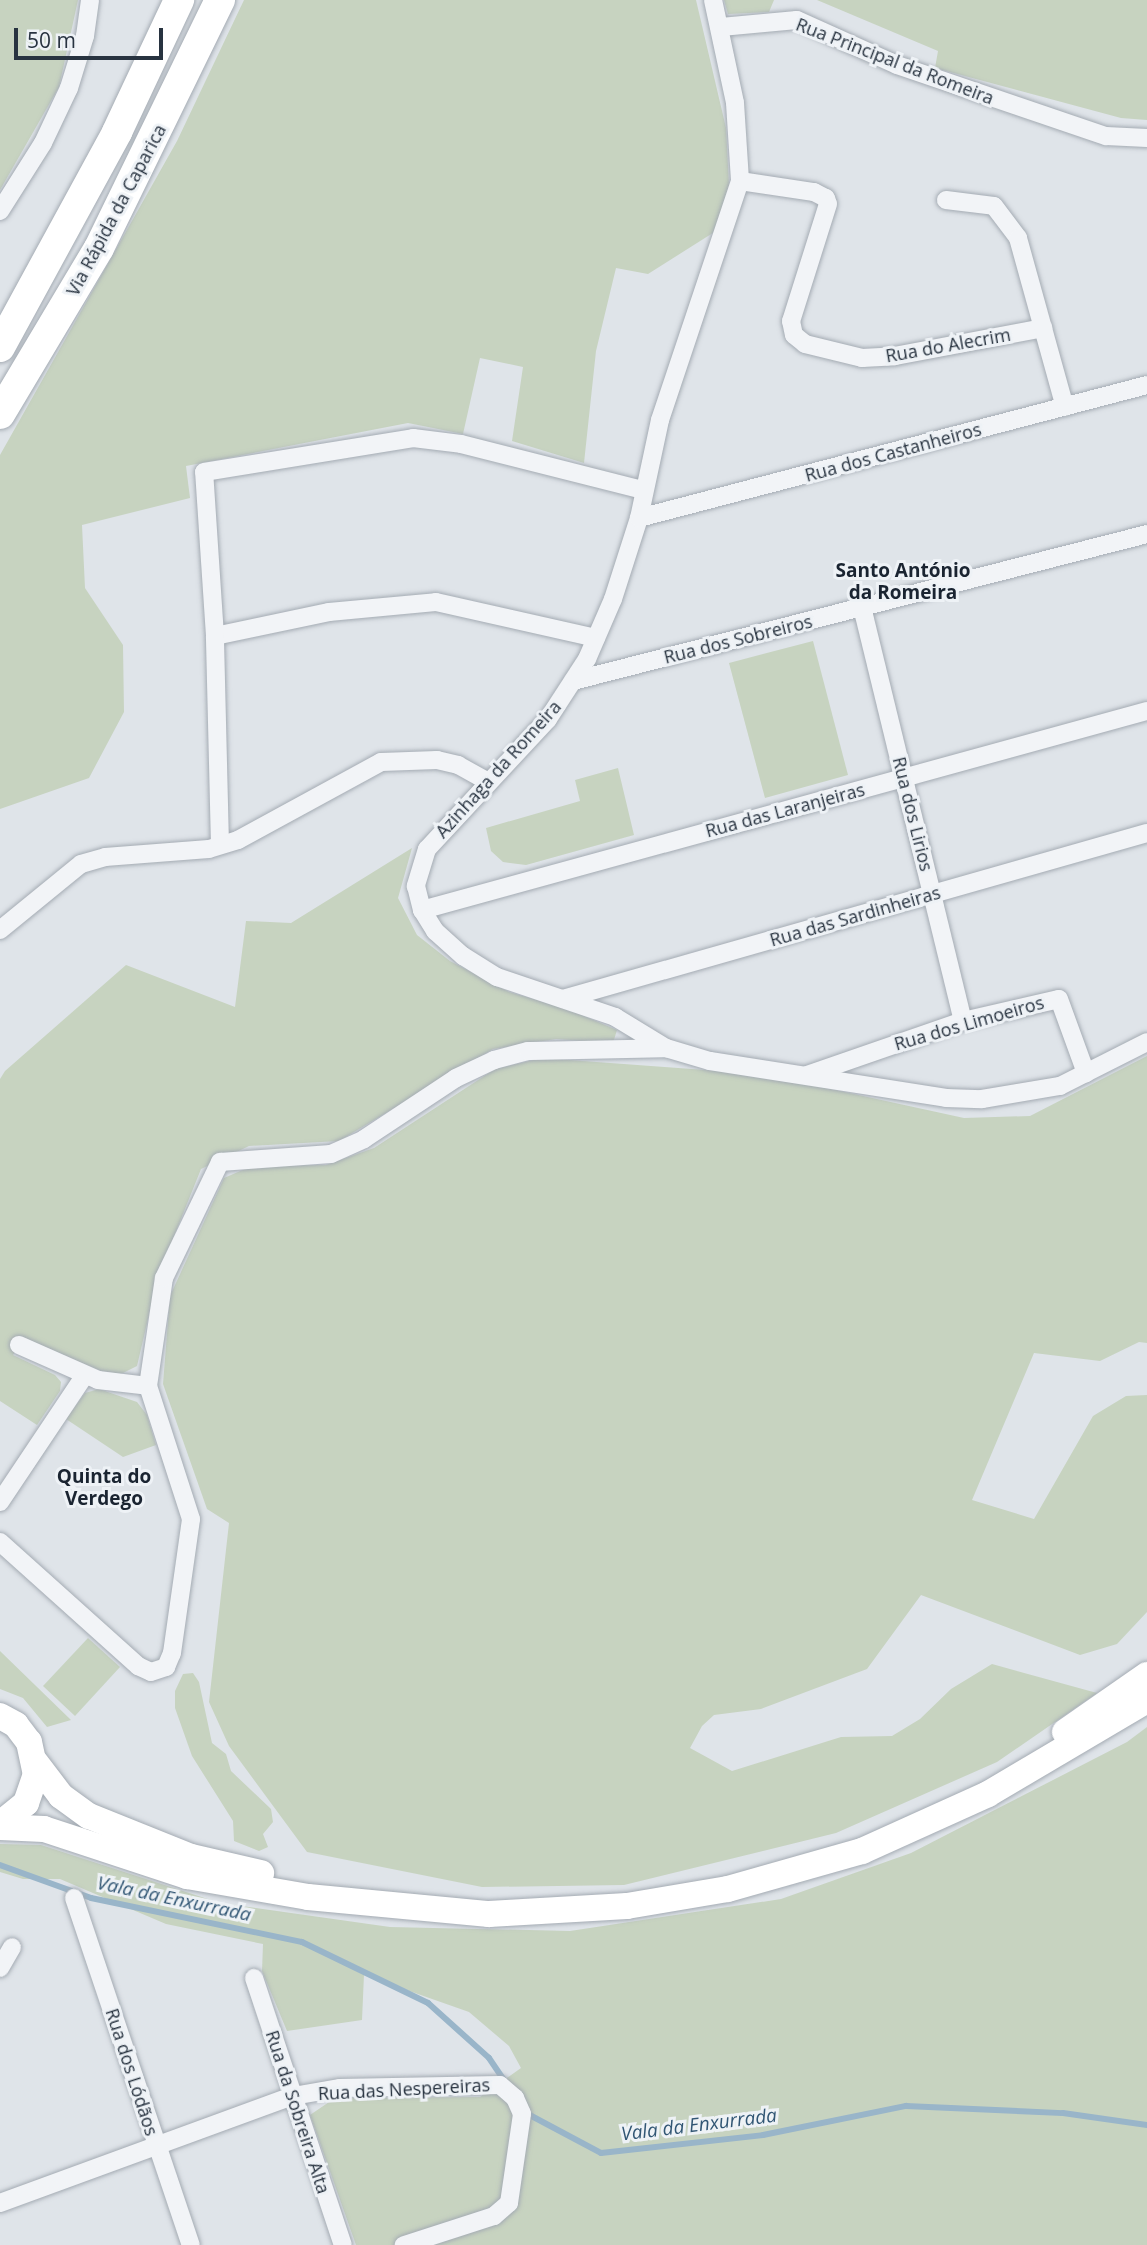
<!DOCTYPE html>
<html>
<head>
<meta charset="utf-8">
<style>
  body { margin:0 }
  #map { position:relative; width:1147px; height:2245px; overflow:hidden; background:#dfe4e9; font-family:"Open Sans",sans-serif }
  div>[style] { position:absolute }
  .green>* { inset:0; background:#c7d3c0 }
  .stream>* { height:6px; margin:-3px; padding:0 3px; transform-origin:3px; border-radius:3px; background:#99b5c9 }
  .roads { filter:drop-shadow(0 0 2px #a4abb3) drop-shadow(0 0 2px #a4abb3) }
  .minor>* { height:18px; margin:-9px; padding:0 9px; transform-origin:9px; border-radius:9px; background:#f2f4f7 }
  .secondary>* { height:26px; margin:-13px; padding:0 13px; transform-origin:13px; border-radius:13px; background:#fff }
  .trunk>* { height:30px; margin:-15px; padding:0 15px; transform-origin:15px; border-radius:15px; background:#fff }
  span { translate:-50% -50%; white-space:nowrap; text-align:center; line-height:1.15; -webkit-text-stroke:6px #eef2f6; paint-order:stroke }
  .street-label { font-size:18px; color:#283340 }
  .neighbourhood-label { font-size:19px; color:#1a2431; font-weight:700 }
  .water-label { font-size:19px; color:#315674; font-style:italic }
  .scale { position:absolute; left:14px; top:28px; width:149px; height:32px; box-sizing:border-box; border:4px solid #283340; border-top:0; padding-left:9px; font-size:21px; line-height:24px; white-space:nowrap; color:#283340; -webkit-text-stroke:5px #eef2f6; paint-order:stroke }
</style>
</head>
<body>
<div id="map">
  <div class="green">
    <i style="clip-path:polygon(0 0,78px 0,59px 87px,0 190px)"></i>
    <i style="clip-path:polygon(244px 0,696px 0,726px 128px,729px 185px,716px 231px,648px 274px,616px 268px,596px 351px,584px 463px,512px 441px,523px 367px,480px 358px,463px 434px,408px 423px,186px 466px,190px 498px,82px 525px,85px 588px,123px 645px,124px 712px,89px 778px,0 809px,0 455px,177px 141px)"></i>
    <i style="clip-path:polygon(724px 0,774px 0,769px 12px,728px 14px)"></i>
    <i style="clip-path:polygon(817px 0,1147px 0,1147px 120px,1121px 118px,935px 68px,938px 51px)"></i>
    <i style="clip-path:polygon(813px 641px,848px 775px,765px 798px,729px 663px)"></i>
    <i style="clip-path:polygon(618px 768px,634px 835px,526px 865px,503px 862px,491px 851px,486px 828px,580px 801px,575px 780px)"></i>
    <i style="clip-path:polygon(412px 848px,398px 898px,417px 935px,450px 961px,509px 992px,565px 1008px,617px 1030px,613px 1043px,556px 1039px,493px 1049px,339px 1141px,249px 1146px,201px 1169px,158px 1276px,137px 1366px,121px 1374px,101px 1371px,24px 1338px,13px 1355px,55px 1375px,61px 1382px,60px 1391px,37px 1425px,0 1401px,0 1079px,5px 1071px,126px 965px,235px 1007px,246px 921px,291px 923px)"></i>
    <i style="clip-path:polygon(1147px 1056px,1147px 1343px,1139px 1342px,1100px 1361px,1034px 1353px,972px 1500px,1034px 1519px,1093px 1416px,1126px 1396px,1147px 1395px,1147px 1612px,1117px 1644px,1080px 1655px,921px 1595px,867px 1669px,761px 1709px,714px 1715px,702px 1726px,690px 1748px,732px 1771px,841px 1737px,892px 1736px,920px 1719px,951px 1689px,992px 1664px,1097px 1693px,997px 1762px,836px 1833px,624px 1885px,482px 1887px,307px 1852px,229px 1746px,209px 1702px,229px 1523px,207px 1509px,163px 1384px,170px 1296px,224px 1178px,252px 1166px,326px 1165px,374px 1148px,495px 1069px,542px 1058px,719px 1071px,808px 1084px,964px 1118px,1030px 1116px)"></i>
    <i style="clip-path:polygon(99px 1389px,137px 1402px,147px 1415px,156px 1445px,123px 1457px,66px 1419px,85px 1393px)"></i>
    <i style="clip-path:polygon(88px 1638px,120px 1667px,75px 1716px,43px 1686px)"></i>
    <i style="clip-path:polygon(0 1651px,71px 1720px,47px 1727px,23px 1698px,0 1689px)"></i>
    <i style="clip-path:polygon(193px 1673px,199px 1682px,212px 1743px,226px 1754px,231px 1771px,271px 1809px,273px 1822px,263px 1834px,268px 1847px,259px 1851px,234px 1841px,233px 1821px,192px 1756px,175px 1708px,175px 1691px,183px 1674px)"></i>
    <i style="clip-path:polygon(1147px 1727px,1147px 2245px,356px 2245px,310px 2115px,335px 2098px,480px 2097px,521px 2068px,509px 2046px,469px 2012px,364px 1975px,362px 2020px,287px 2031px,262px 1971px,263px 1944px,166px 1924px,60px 1879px,23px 1879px,0 1872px,0 1844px,41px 1845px,220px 1903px,390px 1927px,570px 1931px,781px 1899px,911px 1853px,1127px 1742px)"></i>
  </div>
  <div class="stream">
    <i style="left:0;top:1865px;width:97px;rotate:19.9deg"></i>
    <i style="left:91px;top:1898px;width:216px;rotate:11.8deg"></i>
    <i style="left:302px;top:1942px;width:140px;rotate:25.8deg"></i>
    <i style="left:428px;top:2003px;width:82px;rotate:42deg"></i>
    <i style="left:489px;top:2058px;width:29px;rotate:56deg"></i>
    <i style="left:524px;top:2112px;width:87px;rotate:28deg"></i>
    <i style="left:601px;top:2153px;width:163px;rotate:-6.3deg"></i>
    <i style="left:763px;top:2135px;width:146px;rotate:-11.5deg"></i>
    <i style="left:906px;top:2106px;width:157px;rotate:2.6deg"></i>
    <i style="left:1063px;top:2113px;width:85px;rotate:8.1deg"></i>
  </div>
  <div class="roads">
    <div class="minor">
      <i style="left:713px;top:0;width:105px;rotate:77.9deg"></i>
      <i style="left:735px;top:103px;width:78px;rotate:86.3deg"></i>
      <i style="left:740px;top:181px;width:252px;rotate:108.5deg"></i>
      <i style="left:660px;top:420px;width:100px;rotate:102.1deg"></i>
      <i style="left:639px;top:518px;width:85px;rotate:107.8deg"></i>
      <i style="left:613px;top:599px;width:65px;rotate:113.4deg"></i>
      <i style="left:587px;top:659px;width:72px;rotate:123deg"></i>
      <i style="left:548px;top:719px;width:178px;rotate:132.9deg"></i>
      <i style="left:427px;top:849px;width:39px;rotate:107deg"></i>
      <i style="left:416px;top:886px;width:25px;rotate:76deg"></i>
      <i style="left:422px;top:910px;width:25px;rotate:58deg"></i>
      <i style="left:435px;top:931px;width:38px;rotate:42deg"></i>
      <i style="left:463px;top:956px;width:40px;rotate:32deg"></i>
      <i style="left:497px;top:977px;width:125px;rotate:18.7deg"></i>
      <i style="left:615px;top:1017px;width:60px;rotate:31.3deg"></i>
      <i style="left:666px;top:1048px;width:46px;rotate:16.5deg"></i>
      <i style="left:710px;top:1061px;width:239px;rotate:8.9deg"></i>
      <i style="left:946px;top:1098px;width:36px;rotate:2deg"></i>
      <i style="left:982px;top:1099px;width:79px;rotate:-9.5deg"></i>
      <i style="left:1060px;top:1086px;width:97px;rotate:-26.8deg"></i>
      <i style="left:721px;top:27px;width:76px;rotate:-5.3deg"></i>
      <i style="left:797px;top:20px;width:110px;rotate:24.2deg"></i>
      <i style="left:897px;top:65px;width:221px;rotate:18.8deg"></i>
      <i style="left:1106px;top:136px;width:41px;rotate:2.8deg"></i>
      <i style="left:740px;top:181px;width:75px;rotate:8.5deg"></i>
      <i style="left:814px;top:192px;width:13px;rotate:27deg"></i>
      <i style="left:826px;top:198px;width:6px;rotate:72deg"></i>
      <i style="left:828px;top:204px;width:123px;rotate:107.5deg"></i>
      <i style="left:791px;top:321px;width:14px;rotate:78deg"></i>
      <i style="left:794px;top:335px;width:14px;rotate:39deg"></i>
      <i style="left:805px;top:344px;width:59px;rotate:13.8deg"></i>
      <i style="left:862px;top:358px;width:33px;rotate:-3deg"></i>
      <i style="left:895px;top:356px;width:151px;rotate:-10.7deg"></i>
      <i style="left:946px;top:200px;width:48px;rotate:7.1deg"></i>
      <i style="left:994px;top:206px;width:40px;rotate:53deg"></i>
      <i style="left:1018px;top:238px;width:175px;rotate:74.5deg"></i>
      <i style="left:0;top:211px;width:80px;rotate:-57.7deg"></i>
      <i style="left:43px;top:143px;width:61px;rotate:-64.7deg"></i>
      <i style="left:69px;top:88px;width:54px;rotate:-72.9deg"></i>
      <i style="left:85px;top:36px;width:36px;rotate:-82deg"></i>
      <i style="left:639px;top:518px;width:525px;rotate:-14.67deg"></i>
      <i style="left:862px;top:607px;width:426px;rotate:76.3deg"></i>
      <i style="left:215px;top:636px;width:116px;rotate:-11.9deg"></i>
      <i style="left:329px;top:612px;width:107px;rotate:-5.3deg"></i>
      <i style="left:436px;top:602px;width:164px;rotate:12.7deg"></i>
      <i style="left:573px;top:681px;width:593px;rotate:-14.36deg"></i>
      <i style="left:220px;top:845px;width:209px;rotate:-91.4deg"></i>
      <i style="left:215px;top:636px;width:164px;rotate:-93.8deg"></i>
      <i style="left:204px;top:472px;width:212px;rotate:-9.2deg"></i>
      <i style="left:413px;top:438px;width:48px;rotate:7.1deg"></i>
      <i style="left:461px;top:444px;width:188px;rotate:14.2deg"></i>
      <i style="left:422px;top:910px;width:752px;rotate:-15.35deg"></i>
      <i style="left:0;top:930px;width:104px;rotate:-39.2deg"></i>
      <i style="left:81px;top:864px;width:25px;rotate:-16deg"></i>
      <i style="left:105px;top:857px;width:104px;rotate:-4.4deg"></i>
      <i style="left:209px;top:849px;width:30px;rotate:-17deg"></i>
      <i style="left:238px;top:840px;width:163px;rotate:-28.6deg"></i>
      <i style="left:381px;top:762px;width:56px;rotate:-2deg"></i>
      <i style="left:437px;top:760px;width:22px;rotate:13deg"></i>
      <i style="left:458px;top:765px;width:33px;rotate:29deg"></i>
      <i style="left:563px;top:999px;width:607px;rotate:-15.87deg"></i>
      <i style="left:807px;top:1075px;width:165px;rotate:-19.1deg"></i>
      <i style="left:963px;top:1021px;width:98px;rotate:-12.9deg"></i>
      <i style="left:1059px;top:999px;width:79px;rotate:70deg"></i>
      <i style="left:19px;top:1345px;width:86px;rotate:23.9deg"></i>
      <i style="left:98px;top:1380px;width:50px;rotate:6.8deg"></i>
      <i style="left:0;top:1502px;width:153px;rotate:-56.2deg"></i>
      <i style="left:0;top:1542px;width:186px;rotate:41.9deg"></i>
      <i style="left:138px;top:1666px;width:14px;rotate:25deg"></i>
      <i style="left:151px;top:1672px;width:16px;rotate:-18deg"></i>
      <i style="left:166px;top:1667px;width:15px;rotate:-67deg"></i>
      <i style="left:172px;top:1653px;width:135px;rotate:-81.9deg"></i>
      <i style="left:191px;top:1519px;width:140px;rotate:-107.9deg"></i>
      <i style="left:148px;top:1386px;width:109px;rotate:-81.6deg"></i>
      <i style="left:164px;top:1278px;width:129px;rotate:-64.2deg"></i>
      <i style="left:220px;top:1162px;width:111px;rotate:-4.1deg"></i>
      <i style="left:331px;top:1154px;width:36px;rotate:-24deg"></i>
      <i style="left:364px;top:1139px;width:110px;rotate:-33.5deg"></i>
      <i style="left:456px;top:1078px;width:42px;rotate:-25.3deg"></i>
      <i style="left:494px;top:1060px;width:35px;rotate:-15deg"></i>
      <i style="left:528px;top:1051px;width:138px;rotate:-1.2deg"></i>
      <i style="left:74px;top:1898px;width:366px;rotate:71.4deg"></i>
      <i style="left:0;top:1968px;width:24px;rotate:-60deg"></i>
      <i style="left:254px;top:1978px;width:281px;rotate:71.6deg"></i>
      <i style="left:0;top:2203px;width:312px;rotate:-20.1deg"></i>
      <i style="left:293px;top:2096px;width:48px;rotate:-9.7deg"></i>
      <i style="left:340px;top:2088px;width:160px;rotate:-1.1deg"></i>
      <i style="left:500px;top:2085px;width:20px;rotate:41deg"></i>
      <i style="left:515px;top:2098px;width:17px;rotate:66deg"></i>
      <i style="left:522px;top:2114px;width:90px;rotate:98.3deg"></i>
      <i style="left:509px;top:2203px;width:20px;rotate:139deg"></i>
      <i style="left:494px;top:2216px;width:95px;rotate:162.1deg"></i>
    </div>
    <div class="secondary">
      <i style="left:0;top:1716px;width:18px;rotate:29deg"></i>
      <i style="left:16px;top:1725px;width:21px;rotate:53deg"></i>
      <i style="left:29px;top:1742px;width:33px;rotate:78deg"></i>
      <i style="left:36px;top:1774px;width:31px;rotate:109deg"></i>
      <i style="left:26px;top:1803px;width:33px;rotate:141deg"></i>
      <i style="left:1065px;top:1732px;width:100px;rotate:-34.8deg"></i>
      <i style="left:36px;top:1763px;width:41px;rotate:52.9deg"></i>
      <i style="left:61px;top:1796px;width:34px;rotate:36deg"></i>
      <i style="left:89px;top:1816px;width:110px;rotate:21.9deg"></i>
      <i style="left:191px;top:1857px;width:72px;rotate:12.9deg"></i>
      <i style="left:0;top:1827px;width:44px;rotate:2.6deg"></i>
      <i style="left:44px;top:1829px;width:151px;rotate:18.2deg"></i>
      <i style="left:187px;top:1876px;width:123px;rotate:9.8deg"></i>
      <i style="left:308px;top:1897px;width:182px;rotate:5.4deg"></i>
      <i style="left:489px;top:1914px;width:138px;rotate:-3.3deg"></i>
      <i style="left:627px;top:1906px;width:102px;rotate:-9.6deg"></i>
      <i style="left:728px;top:1889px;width:139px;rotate:-15.8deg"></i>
      <i style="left:862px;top:1851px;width:138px;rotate:-24.3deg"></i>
      <i style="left:988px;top:1794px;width:185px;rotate:-30.6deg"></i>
    </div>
    <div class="trunk">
      <i style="left:0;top:347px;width:245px;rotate:-61.4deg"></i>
      <i style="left:117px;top:132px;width:146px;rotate:-64.8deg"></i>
      <i style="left:0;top:414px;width:193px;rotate:-59.2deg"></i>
      <i style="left:99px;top:248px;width:276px;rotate:-64deg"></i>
    </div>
  </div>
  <div class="street-label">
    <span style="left:895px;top:61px;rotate:21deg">Rua Principal da Romeira</span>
    <span style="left:116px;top:210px;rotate:-62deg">Via Rápida da Caparica</span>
    <span style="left:948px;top:345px;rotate:-10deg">Rua do Alecrim</span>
    <span style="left:893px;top:452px;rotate:-15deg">Rua dos Castanheiros</span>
    <span style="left:738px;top:639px;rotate:-14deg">Rua dos Sobreiros</span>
    <span style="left:498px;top:769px;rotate:-48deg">Azinhaga da Romeira</span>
    <span style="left:785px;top:810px;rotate:-15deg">Rua das Laranjeiras</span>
    <span style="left:913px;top:814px;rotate:76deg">Rua dos Lirios</span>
    <span style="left:855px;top:916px;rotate:-16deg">Rua das Sardinheiras</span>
    <span style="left:969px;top:1023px;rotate:-16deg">Rua dos Limoeiros</span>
    <span style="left:132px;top:2072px;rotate:72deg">Rua dos Lódãos</span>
    <span style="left:404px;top:2089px;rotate:-3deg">Rua das Nespereiras</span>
    <span style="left:298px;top:2112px;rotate:72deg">Rua da Sobreira Alta</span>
  </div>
  <div class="neighbourhood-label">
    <span style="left:903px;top:582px">Santo António<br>da Romeira</span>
    <span style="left:104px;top:1488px">Quinta do<br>Verdego</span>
  </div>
  <div class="water-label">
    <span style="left:174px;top:1899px;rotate:12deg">Vala da Enxurrada</span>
    <span style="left:699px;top:2125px;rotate:-7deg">Vala da Enxurrada</span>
  </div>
  <div class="scale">50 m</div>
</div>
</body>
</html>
